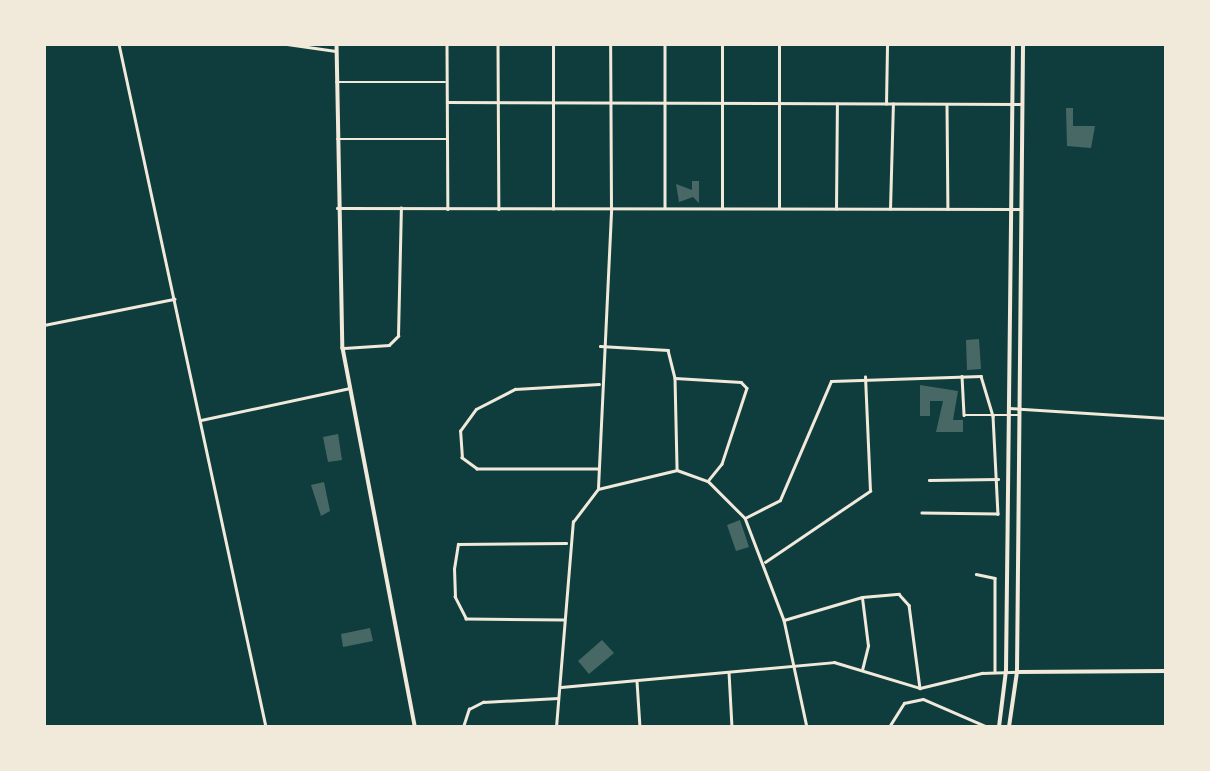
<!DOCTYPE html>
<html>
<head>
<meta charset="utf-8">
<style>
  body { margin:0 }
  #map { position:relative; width:1210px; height:771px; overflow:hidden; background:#0f3d3e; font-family:Barlow,sans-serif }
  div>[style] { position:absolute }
  .building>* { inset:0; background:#486865 }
  .minor>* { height:2.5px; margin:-1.25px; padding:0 1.25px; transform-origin:1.25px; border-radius:1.25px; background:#f1e9da }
  .tertiary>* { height:3.5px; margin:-1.75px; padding:0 1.75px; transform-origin:1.75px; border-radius:1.75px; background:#f1e9da }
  span { translate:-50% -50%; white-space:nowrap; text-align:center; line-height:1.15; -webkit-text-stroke:5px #f1e9da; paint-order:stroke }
  .frame { position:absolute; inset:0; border:46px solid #f1e9da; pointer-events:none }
</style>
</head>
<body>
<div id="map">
  <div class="building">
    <i style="clip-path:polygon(1066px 108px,1073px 108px,1073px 126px,1095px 126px,1091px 148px,1067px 146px)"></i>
    <i style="clip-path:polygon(692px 181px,699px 181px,699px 203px,693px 197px,679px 202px,676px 184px,692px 190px)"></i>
    <i style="clip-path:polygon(979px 339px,981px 369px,967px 370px,966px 340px)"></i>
    <i style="clip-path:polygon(920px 385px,958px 391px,953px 420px,963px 420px,963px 432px,936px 432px,943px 401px,930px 401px,930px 416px,920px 416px)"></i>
    <i style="clip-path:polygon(338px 434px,342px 460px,328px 462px,323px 437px)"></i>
    <i style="clip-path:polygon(324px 482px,330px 511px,321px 516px,311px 485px)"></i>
    <i style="clip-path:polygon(740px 520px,749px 547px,736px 551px,727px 525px)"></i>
    <i style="clip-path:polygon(370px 628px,373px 641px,343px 647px,341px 634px)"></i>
    <i style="clip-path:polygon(602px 640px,614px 653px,589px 674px,578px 661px)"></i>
  </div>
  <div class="minor">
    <i style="left:119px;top:44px;width:699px;rotate:77.85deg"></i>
    <i style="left:287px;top:44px;width:49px;rotate:8.1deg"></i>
    <i style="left:447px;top:44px;width:165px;rotate:89.7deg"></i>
    <i style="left:498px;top:44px;width:165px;rotate:89.7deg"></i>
    <i style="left:665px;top:44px;width:164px;rotate:90deg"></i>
    <i style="left:336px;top:82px;width:109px"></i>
    <i style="left:447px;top:102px;width:575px;rotate:0.2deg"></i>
    <i style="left:886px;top:104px;width:60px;rotate:-89deg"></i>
    <i style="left:947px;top:104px;width:105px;rotate:89.5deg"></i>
    <i style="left:337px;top:139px;width:109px"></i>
    <i style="left:337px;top:208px;width:683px;rotate:0.08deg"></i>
    <i style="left:722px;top:208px;width:164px;rotate:-90deg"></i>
    <i style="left:779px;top:208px;width:164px;rotate:-90deg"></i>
    <i style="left:553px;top:209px;width:165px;rotate:-90deg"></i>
    <i style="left:836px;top:209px;width:105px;rotate:-89.5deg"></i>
    <i style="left:890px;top:209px;width:105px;rotate:-88.4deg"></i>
    <i style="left:44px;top:325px;width:133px;rotate:-11.3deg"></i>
    <i style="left:600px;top:346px;width:68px;rotate:3.4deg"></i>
    <i style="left:668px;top:350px;width:29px;rotate:76deg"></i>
    <i style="left:675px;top:378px;width:91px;rotate:88.7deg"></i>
    <i style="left:344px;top:348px;width:45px;rotate:-3.8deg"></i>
    <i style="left:389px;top:345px;width:13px;rotate:-45deg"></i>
    <i style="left:398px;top:336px;width:128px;rotate:-88.7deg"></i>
    <i style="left:962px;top:376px;width:39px;rotate:87deg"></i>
    <i style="left:964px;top:415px;width:55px"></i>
    <i style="left:675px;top:378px;width:66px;rotate:3.5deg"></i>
    <i style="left:741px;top:382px;width:8px;rotate:45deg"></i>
    <i style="left:747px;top:388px;width:80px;rotate:108.2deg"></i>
    <i style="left:722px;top:464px;width:22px;rotate:129deg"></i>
    <i style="left:1009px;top:408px;width:157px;rotate:3.6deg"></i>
    <i style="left:201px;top:420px;width:152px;rotate:-12.1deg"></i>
    <i style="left:598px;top:469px;width:121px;rotate:180deg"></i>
    <i style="left:477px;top:469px;width:19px;rotate:-144deg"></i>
    <i style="left:462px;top:458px;width:27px;rotate:-94deg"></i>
    <i style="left:460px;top:431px;width:27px;rotate:-54deg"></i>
    <i style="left:476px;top:409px;width:44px;rotate:-27.1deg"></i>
    <i style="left:515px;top:389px;width:84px;rotate:-3.4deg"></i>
    <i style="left:929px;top:480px;width:69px;rotate:-0.8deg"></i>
    <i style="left:598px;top:488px;width:279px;rotate:-87.3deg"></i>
    <i style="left:611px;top:209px;width:165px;rotate:-90.3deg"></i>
    <i style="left:745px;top:518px;width:39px;rotate:-27deg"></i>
    <i style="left:780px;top:500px;width:129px;rotate:-66.8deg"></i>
    <i style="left:831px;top:381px;width:150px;rotate:-1.9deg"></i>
    <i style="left:981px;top:376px;width:42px;rotate:73.3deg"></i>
    <i style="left:993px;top:416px;width:98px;rotate:87.1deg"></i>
    <i style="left:998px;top:514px;width:76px;rotate:-179.2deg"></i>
    <i style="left:765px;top:562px;width:127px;rotate:-34.1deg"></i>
    <i style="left:870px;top:491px;width:114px;rotate:-92.5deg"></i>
    <i style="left:976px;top:574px;width:19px;rotate:12deg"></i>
    <i style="left:995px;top:578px;width:94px;rotate:90deg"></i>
    <i style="left:564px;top:620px;width:98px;rotate:-179.4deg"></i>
    <i style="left:466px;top:619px;width:25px;rotate:-117deg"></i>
    <i style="left:455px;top:597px;width:28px;rotate:-92deg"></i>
    <i style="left:454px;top:569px;width:25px;rotate:-81deg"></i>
    <i style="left:458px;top:544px;width:108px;rotate:-0.5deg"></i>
    <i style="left:784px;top:620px;width:81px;rotate:-16.4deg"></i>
    <i style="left:862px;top:597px;width:37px;rotate:-5deg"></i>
    <i style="left:899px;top:594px;width:15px;rotate:48deg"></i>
    <i style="left:909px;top:605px;width:84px;rotate:82.5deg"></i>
    <i style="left:862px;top:670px;width:25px;rotate:-76deg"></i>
    <i style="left:868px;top:646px;width:48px;rotate:-97.1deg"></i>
    <i style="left:729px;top:672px;width:55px;rotate:86.9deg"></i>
    <i style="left:637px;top:681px;width:46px;rotate:86.3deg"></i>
    <i style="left:561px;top:687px;width:274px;rotate:-5.2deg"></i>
    <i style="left:834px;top:662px;width:90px;rotate:16.8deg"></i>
    <i style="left:920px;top:688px;width:64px;rotate:-13.6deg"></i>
    <i style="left:982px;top:673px;width:35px;rotate:-2deg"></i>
    <i style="left:463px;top:727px;width:19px;rotate:-72deg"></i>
    <i style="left:469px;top:709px;width:16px;rotate:-27deg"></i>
    <i style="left:483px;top:702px;width:75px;rotate:-3.1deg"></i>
    <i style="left:556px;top:727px;width:206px;rotate:-85.3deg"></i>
    <i style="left:573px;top:522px;width:41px;rotate:-52.9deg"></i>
    <i style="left:598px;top:489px;width:81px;rotate:-13.5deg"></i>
    <i style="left:677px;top:470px;width:33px;rotate:20deg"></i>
    <i style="left:708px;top:481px;width:52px;rotate:45deg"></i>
    <i style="left:745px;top:518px;width:109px;rotate:69.1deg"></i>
    <i style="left:784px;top:620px;width:109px;rotate:77.9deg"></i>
    <i style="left:889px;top:727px;width:28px;rotate:-58deg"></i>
    <i style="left:904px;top:703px;width:19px;rotate:-12deg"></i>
    <i style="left:923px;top:699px;width:71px;rotate:23.3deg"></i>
  </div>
  <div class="tertiary">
    <i style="left:337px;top:44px;width:304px;rotate:88.9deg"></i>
    <i style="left:343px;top:348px;width:386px;rotate:79.2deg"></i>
    <i style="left:1017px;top:672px;width:149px;rotate:-0.4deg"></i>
    <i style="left:999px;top:727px;width:56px;rotate:-82.9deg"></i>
    <i style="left:1006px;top:671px;width:627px;rotate:-89.36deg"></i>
    <i style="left:1009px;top:727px;width:56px;rotate:-81.7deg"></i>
    <i style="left:1017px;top:672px;width:628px;rotate:-89.45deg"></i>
  </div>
  <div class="frame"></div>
</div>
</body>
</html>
